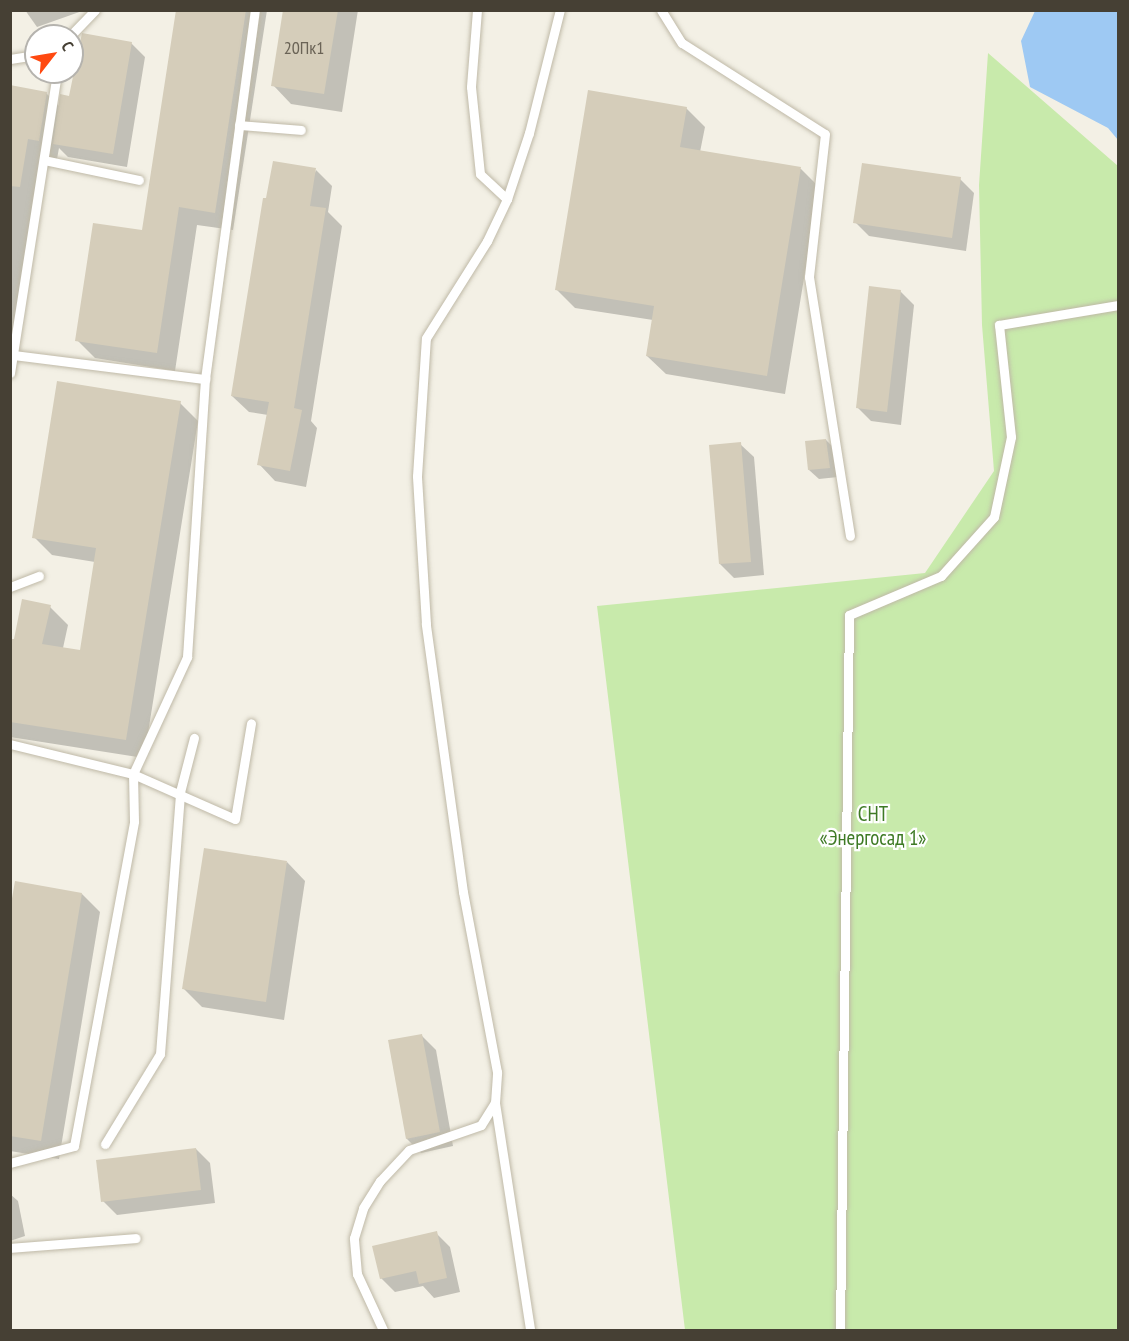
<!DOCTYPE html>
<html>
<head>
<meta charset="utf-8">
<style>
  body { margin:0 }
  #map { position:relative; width:1129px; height:1341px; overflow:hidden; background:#f3f0e5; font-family:"PT Sans Narrow",sans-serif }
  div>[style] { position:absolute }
  .green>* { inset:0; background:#c8eaab }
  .water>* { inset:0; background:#9ec9f3 }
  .shadow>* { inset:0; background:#0003 }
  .building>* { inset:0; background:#d5cdba }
  .roads { filter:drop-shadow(0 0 2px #bfb9a7) drop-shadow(0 0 2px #bfb9a7) }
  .service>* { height:9px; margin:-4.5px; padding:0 4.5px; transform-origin:4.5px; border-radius:4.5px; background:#fff }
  span { translate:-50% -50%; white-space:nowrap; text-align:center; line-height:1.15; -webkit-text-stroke:4.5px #fff; paint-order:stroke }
  .number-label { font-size:18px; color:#6a6356 }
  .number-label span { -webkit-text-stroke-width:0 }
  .park-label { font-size:21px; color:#3e7a25 }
  .frame { position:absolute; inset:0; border:12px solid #464034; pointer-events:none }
  .north { position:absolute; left:24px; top:24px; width:60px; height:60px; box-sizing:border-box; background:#fff; border:2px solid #b5b3ae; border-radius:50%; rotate:59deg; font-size:16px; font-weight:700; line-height:24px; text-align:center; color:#464034 }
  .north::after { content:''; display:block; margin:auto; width:21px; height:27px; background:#ff4910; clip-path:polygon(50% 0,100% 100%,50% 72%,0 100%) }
</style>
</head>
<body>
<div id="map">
  <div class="green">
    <i style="clip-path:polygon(988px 53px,1118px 166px,1118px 1330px,685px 1330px,597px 606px,925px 573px,994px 471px,982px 325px,979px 185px)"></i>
  </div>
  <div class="water">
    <i style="clip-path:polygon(1035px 11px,1118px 11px,1118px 140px,1108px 128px,1030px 87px,1021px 41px)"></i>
  </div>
  <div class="shadow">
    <i style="clip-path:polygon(25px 10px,85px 10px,37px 27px)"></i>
    <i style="clip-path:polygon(178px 10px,267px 10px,233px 230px,197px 225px,175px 371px,95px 358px,77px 340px,143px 232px)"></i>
    <i style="clip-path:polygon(285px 10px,358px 10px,342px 112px,291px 104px,273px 85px)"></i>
    <i style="clip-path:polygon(131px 43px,145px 57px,127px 167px,68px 157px,59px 148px,57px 159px,46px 157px,10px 370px,10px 87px,46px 93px,60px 107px)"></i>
    <i style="clip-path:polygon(686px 108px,705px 127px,700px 152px,801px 169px,819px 187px,785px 394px,666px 374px,647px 356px,653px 320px,575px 308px,556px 289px)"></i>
    <i style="clip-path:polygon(316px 170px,332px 186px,328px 212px,342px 226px,311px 421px,317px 428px,306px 487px,275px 481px,259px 464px,268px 415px,249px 412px,232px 396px)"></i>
    <i style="clip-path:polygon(960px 179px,974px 193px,966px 251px,869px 236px,855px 222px)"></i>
    <i style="clip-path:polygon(900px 291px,914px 305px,901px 425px,871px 421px,857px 407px)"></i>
    <i style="clip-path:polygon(180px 403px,198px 421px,144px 758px,10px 737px,10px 640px,15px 641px,50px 607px,68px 625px,63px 648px,81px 651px,95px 562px,52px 555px,34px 537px)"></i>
    <i style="clip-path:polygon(826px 440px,835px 449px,838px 477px,819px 479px,809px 470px)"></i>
    <i style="clip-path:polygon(740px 444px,754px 457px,764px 575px,734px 578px,720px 564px)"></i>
    <i style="clip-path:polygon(287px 862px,305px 881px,284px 1020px,202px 1007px,184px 989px)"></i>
    <i style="clip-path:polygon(82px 894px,100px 912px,59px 1159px,10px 1151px,10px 919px)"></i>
    <i style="clip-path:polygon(422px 1036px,436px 1050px,453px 1146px,421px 1153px,407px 1139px,390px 1042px)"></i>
    <i style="clip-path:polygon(196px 1149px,210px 1163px,215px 1203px,117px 1215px,103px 1201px)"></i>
    <i style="clip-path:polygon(10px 1194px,18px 1201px,25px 1236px,10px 1241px)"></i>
    <i style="clip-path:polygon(436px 1233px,450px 1247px,460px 1292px,434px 1298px,423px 1286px,395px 1292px,381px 1278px)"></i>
  </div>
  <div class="building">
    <i style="clip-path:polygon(176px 10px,246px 10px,215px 213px,179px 207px,157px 353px,75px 341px,93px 223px,142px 230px)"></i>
    <i style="clip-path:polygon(283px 10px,338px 10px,324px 94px,271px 86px)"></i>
    <i style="clip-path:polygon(82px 33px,132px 42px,113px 154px,53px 144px,60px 94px,69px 96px)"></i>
    <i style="clip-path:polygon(10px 85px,47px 92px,39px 141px,28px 139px,20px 187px,10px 186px)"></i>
    <i style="clip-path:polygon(588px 90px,687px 107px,680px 147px,801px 167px,767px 376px,646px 356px,654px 306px,555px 290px)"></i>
    <i style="clip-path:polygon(273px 161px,316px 168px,310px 206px,326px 208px,294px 408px,302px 410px,290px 471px,257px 465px,269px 402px,231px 396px,263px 198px,266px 198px)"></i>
    <i style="clip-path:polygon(862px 163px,961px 177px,952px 238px,853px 223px)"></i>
    <i style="clip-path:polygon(869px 286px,901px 290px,887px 412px,856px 408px)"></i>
    <i style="clip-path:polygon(57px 381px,181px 401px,126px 740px,10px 722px,10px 639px,14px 639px,22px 599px,51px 605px,42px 644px,80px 650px,96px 548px,32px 538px)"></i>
    <i style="clip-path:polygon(826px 439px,830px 468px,808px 470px,805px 441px)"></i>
    <i style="clip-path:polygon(741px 442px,751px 562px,719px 564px,709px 445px)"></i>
    <i style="clip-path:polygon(204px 848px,287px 861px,266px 1002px,182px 989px)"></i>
    <i style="clip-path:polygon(15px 881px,82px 893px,41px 1141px,10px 1136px,10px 910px)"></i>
    <i style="clip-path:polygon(422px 1034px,440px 1132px,406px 1139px,388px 1040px)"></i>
    <i style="clip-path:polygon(196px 1148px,201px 1190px,101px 1202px,96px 1160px)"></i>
    <i style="clip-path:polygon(437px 1231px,447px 1278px,419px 1284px,416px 1271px,380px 1279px,372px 1246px)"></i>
  </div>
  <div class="roads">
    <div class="service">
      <i style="left:477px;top:10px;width:77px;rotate:94.5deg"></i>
      <i style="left:471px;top:87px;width:87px;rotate:84.1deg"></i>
      <i style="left:480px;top:174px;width:37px;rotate:43deg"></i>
      <i style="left:661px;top:10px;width:39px;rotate:58deg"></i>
      <i style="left:682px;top:43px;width:169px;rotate:32.5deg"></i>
      <i style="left:825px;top:134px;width:144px;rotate:96.4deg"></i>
      <i style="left:809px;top:277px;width:262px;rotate:81deg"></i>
      <i style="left:70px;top:36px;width:36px;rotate:-46deg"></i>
      <i style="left:10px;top:59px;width:26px;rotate:-9deg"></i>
      <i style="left:239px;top:125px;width:62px;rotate:4.6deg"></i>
      <i style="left:44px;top:160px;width:97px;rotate:11.9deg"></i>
      <i style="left:14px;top:355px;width:193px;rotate:7.2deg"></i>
      <i style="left:10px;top:373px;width:305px;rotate:-81.1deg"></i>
      <i style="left:10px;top:587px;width:31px;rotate:-21deg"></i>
      <i style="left:10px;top:744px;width:127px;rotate:13.7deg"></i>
      <i style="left:133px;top:774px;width:111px;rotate:23.8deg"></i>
      <i style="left:235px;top:819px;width:97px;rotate:-80.5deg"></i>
      <i style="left:495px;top:1103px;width:230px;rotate:81.2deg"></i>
      <i style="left:105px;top:1144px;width:105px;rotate:-58.6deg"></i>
      <i style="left:160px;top:1054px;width:263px;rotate:-85.6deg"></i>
      <i style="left:180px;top:792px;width:56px;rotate:-75.5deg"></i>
      <i style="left:10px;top:1163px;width:66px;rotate:-14.9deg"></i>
      <i style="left:74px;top:1146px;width:330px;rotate:-79.5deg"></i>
      <i style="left:134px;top:821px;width:47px;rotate:-91.2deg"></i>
      <i style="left:133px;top:774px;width:129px;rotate:-65.2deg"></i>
      <i style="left:187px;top:657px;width:279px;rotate:-86.3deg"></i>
      <i style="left:205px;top:379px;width:372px;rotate:-82.3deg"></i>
      <i style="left:10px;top:1248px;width:126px;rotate:-4.5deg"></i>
      <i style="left:383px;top:1330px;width:62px;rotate:-114.9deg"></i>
      <i style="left:357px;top:1274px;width:36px;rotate:-95deg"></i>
      <i style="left:354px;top:1238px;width:31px;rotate:-73deg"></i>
      <i style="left:363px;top:1208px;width:32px;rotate:-58deg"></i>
      <i style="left:380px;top:1181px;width:42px;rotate:-46.9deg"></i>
      <i style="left:409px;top:1150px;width:76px;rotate:-19.1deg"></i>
      <i style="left:481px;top:1125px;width:26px;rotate:-58deg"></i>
      <i style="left:495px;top:1103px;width:31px;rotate:-86deg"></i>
      <i style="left:497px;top:1072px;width:183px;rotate:-100.7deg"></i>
      <i style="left:463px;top:892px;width:271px;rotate:-97.9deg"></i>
      <i style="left:426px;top:624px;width:148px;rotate:-93.5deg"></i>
      <i style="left:417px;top:476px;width:138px;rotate:-86.3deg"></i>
      <i style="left:426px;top:338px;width:115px;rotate:-57.8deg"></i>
      <i style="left:487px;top:241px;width:47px;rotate:-64.5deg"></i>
      <i style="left:507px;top:199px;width:70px;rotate:-71.6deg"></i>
      <i style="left:529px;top:133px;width:127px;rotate:-75.9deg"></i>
      <i style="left:840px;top:1330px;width:715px;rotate:-89.28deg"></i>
      <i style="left:849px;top:615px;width:100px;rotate:-23deg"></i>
      <i style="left:941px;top:576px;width:79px;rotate:-48.1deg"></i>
      <i style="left:994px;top:517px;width:82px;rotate:-78deg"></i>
      <i style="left:1011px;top:437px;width:113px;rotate:-96.1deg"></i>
      <i style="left:999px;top:325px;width:121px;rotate:-9.5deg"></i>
    </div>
  </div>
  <div class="number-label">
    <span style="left:304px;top:48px">20Пк1</span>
  </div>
  <div class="park-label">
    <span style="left:873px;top:826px">СНТ<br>«Энергосад 1»</span>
  </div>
  <div class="frame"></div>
  <div class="north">С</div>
</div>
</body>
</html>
